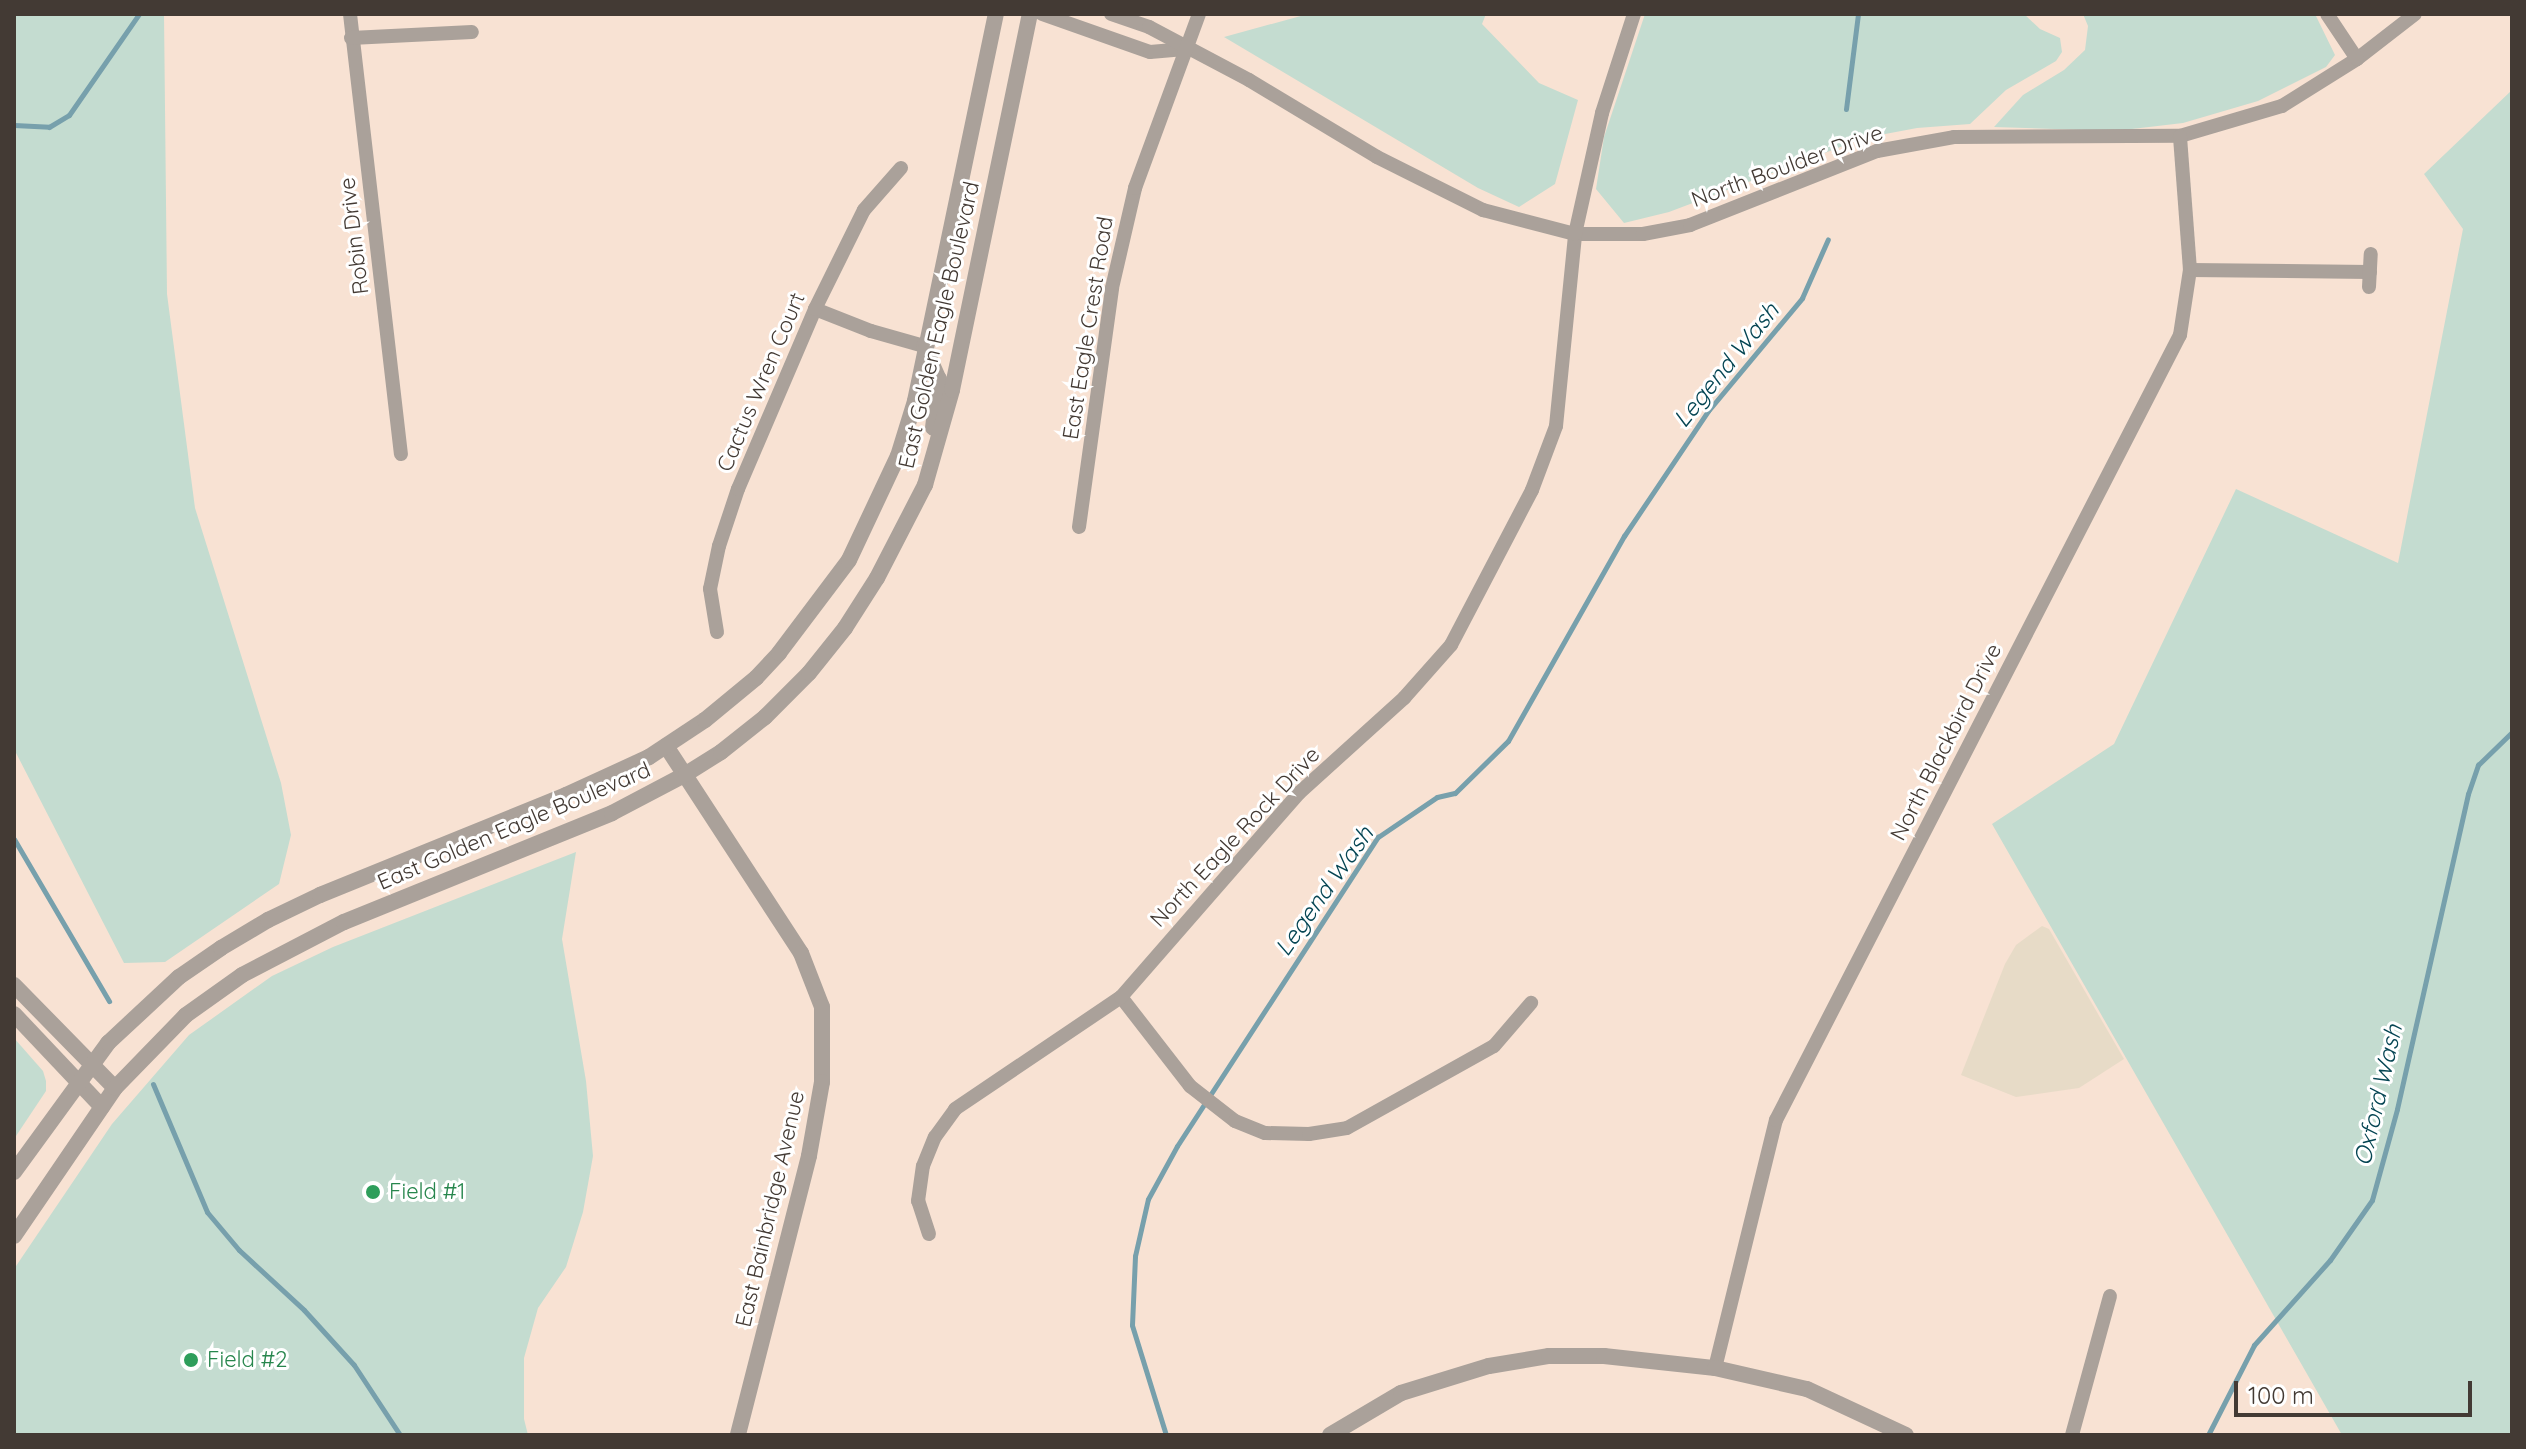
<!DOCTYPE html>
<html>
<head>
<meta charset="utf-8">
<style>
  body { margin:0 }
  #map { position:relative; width:2526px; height:1449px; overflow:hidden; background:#f8e2d3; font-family:Quicksand,sans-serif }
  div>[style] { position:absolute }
  .industrial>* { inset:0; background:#e7dbc7 }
  .green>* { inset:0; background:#c4dcd0 }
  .stream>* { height:5px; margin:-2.5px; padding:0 2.5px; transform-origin:2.5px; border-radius:2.5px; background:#77a0ac }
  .minor>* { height:14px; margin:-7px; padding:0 7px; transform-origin:7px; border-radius:7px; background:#aaa19a }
  .tertiary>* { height:16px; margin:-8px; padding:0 8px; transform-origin:8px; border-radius:8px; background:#aaa19a }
  .dots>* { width:22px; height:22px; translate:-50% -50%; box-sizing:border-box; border:4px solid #fff; border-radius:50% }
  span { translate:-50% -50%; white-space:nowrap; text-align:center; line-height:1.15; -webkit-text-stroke:6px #fff; paint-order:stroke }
  .street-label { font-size:22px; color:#433a34 }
  .leisure-label { font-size:22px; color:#27864d }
  .left { translate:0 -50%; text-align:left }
  .water-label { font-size:24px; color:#054553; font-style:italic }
  .frame { position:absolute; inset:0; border:16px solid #433a34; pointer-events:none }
  .scale { position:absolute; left:2234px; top:1381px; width:238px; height:36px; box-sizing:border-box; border:4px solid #433a34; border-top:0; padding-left:10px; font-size:24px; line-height:28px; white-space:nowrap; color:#433a34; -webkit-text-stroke:6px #fff; paint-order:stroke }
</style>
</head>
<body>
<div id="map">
  <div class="industrial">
    <i style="clip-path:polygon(2042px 926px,2049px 929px,2124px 1059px,2079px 1088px,2016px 1097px,1961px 1075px,2005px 964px,2016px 945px)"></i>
  </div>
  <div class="green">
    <i style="clip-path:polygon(14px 14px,164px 14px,167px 294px,195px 508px,281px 783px,291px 835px,279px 884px,165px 962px,124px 963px,14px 749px)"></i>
    <i style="clip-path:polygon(1308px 14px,1486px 14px,1482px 24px,1539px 83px,1578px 100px,1555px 184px,1519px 207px,1478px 188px,1224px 37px)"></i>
    <i style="clip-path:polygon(1645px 14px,2024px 14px,2040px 29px,2060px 38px,2062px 52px,2056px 61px,2006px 90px,1970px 124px,1917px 128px,1864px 138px,1669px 212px,1624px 223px,1596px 189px,1604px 137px)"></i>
    <i style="clip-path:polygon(2083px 14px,2315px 14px,2335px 55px,2326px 67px,2258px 101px,2183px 123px,2115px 131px,1994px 127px,2023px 95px,2064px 70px,2085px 50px,2088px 26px)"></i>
    <i style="clip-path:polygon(2512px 90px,2512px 1435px,2342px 1435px,1992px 824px,2114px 744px,2236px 489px,2398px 563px,2463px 229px,2424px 174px)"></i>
    <i style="clip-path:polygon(576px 852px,562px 939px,586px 1081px,593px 1156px,583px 1212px,566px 1267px,538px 1308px,524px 1358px,524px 1419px,528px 1435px,14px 1435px,14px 1269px,112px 1124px,189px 1035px,272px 976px,333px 947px)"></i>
    <i style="clip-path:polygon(14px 1038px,43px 1071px,46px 1081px,46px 1091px,14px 1139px)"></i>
  </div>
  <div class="stream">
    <i style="left:1846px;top:109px;width:96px;rotate:-82.8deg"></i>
    <i style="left:14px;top:125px;width:35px;rotate:3deg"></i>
    <i style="left:49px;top:127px;width:23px;rotate:-31deg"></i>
    <i style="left:69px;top:115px;width:123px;rotate:-55.3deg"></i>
    <i style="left:14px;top:839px;width:188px;rotate:59.6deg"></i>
    <i style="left:153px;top:1084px;width:139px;rotate:67.1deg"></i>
    <i style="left:207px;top:1212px;width:50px;rotate:49.9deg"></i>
    <i style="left:239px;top:1250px;width:88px;rotate:42.7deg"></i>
    <i style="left:304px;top:1310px;width:74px;rotate:47.7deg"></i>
    <i style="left:354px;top:1365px;width:84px;rotate:56.7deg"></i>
    <i style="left:1166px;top:1435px;width:115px;rotate:-107.2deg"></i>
    <i style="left:1132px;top:1325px;width:69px;rotate:-87.5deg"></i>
    <i style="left:1135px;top:1256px;width:58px;rotate:-77.2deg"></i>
    <i style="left:1148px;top:1199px;width:60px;rotate:-61.3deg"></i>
    <i style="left:1177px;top:1146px;width:369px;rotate:-57deg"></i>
    <i style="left:1378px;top:837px;width:71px;rotate:-34.1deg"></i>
    <i style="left:1437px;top:797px;width:18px;rotate:-13deg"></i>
    <i style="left:1455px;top:793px;width:74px;rotate:-44.5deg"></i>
    <i style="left:1508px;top:741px;width:236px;rotate:-60.5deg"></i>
    <i style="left:1624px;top:536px;width:151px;rotate:-56.1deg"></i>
    <i style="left:1708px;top:411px;width:147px;rotate:-50.2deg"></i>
    <i style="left:1802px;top:298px;width:64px;rotate:-66.2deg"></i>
    <i style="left:2208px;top:1435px;width:101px;rotate:-62.9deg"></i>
    <i style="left:2254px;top:1345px;width:114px;rotate:-48.2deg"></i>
    <i style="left:2330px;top:1260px;width:73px;rotate:-55deg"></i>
    <i style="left:2372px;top:1200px;width:94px;rotate:-74.6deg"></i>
    <i style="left:2397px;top:1109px;width:323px;rotate:-77.3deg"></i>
    <i style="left:2468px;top:794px;width:31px;rotate:-71deg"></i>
    <i style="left:2478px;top:765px;width:47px;rotate:-44.1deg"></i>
  </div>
  <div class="minor">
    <i style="left:350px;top:14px;width:443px;rotate:83.4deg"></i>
    <i style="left:1042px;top:14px;width:114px;rotate:19.4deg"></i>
    <i style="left:1150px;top:52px;width:35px;rotate:-5deg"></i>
    <i style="left:1111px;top:14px;width:40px;rotate:18.9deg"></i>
    <i style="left:1149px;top:27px;width:113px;rotate:27.9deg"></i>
    <i style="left:1249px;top:80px;width:149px;rotate:31deg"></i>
    <i style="left:1377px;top:157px;width:119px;rotate:26.6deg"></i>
    <i style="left:1483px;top:210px;width:95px;rotate:14.6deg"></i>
    <i style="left:1575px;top:234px;width:68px"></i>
    <i style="left:1643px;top:234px;width:48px;rotate:-10.8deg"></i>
    <i style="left:1690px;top:225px;width:201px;rotate:-21.6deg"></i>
    <i style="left:1877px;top:151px;width:78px;rotate:-10.3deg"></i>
    <i style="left:1954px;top:137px;width:226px;rotate:-0.3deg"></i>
    <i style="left:2180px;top:136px;width:106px;rotate:-16.4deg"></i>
    <i style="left:2282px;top:106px;width:89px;rotate:-32.1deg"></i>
    <i style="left:2357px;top:59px;width:73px;rotate:-37.8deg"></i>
    <i style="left:2327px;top:14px;width:54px;rotate:56.3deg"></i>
    <i style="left:351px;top:38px;width:121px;rotate:-2.8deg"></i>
    <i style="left:2190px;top:270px;width:180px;rotate:0.6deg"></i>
    <i style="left:2369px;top:287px;width:33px;rotate:-87deg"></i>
    <i style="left:815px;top:309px;width:60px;rotate:21.4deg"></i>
    <i style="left:871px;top:331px;width:55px;rotate:15.8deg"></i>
    <i style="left:1079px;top:527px;width:241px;rotate:-82.1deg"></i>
    <i style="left:1112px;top:288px;width:103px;rotate:-77deg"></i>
    <i style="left:1135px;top:188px;width:185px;rotate:-69.8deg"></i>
    <i style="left:717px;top:632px;width:44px;rotate:-99.2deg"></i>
    <i style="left:710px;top:589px;width:44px;rotate:-78.2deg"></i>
    <i style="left:719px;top:546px;width:60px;rotate:-71.6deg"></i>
    <i style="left:738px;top:489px;width:196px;rotate:-66.8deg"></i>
    <i style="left:815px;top:309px;width:110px;rotate:-63.7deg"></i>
    <i style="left:864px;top:210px;width:56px;rotate:-48.6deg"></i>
    <i style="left:1121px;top:997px;width:113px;rotate:52.2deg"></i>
    <i style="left:1190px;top:1086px;width:57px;rotate:37.9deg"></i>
    <i style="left:1235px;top:1121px;width:32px;rotate:22deg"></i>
    <i style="left:1265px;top:1133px;width:44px;rotate:1.3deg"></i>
    <i style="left:1309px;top:1134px;width:38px;rotate:-9deg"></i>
    <i style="left:1347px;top:1128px;width:168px;rotate:-29.2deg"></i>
    <i style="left:1494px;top:1046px;width:57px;rotate:-49.3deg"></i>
    <i style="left:929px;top:1234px;width:35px;rotate:-108deg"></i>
    <i style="left:918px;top:1201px;width:35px;rotate:-82deg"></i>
    <i style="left:923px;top:1166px;width:31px;rotate:-68deg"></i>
    <i style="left:935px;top:1137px;width:34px;rotate:-54deg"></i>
    <i style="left:955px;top:1109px;width:200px;rotate:-34deg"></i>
    <i style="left:1121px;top:997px;width:271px;rotate:-48.9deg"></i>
    <i style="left:1299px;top:793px;width:142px;rotate:-42.1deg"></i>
    <i style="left:1404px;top:698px;width:71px;rotate:-48.4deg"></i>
    <i style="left:1451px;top:645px;width:175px;rotate:-62.4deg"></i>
    <i style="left:1532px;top:490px;width:68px;rotate:-69.4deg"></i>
    <i style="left:1556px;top:426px;width:193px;rotate:-84.3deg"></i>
    <i style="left:1575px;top:234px;width:124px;rotate:-77.4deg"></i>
    <i style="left:1602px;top:113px;width:104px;rotate:-72.1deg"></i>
    <i style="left:1715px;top:1368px;width:255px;rotate:-76.2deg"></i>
    <i style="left:1776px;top:1120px;width:883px;rotate:-62.77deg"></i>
    <i style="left:2180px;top:335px;width:66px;rotate:-81.3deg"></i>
    <i style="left:2190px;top:270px;width:134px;rotate:-94.3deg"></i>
    <i style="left:2072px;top:1435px;width:144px;rotate:-74.7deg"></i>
  </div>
  <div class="tertiary">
    <i style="left:924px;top:346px;width:36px;rotate:66deg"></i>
    <i style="left:939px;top:379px;width:49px;rotate:97deg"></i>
    <i style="left:666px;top:746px;width:247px;rotate:56.9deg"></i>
    <i style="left:801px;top:953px;width:58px;rotate:68.7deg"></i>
    <i style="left:822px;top:1007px;width:75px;rotate:90deg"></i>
    <i style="left:822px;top:1082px;width:75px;rotate:100deg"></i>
    <i style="left:809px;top:1156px;width:288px;rotate:104.3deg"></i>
    <i style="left:14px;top:985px;width:144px;rotate:45.6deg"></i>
    <i style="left:14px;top:1014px;width:128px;rotate:46.6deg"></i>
    <i style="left:14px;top:1172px;width:160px;rotate:-53.9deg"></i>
    <i style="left:108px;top:1043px;width:97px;rotate:-42.9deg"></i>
    <i style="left:179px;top:977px;width:51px;rotate:-34.6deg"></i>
    <i style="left:221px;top:948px;width:55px;rotate:-30.8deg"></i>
    <i style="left:268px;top:920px;width:58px;rotate:-25.7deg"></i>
    <i style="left:320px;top:895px;width:266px;rotate:-22.1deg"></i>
    <i style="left:566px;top:795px;width:91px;rotate:-24.6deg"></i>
    <i style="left:649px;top:757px;width:67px;rotate:-33.5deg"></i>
    <i style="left:705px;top:720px;width:66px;rotate:-39.5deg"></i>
    <i style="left:756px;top:678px;width:34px;rotate:-47deg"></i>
    <i style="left:779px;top:653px;width:116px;rotate:-53deg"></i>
    <i style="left:849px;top:560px;width:115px;rotate:-64.8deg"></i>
    <i style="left:898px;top:456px;width:58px;rotate:-72.8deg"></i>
    <i style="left:915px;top:401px;width:395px;rotate:-78.2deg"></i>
    <i style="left:14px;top:1236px;width:179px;rotate:-55.7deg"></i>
    <i style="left:115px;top:1088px;width:102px;rotate:-45.8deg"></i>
    <i style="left:186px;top:1015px;width:69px;rotate:-35.5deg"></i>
    <i style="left:242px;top:975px;width:115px;rotate:-27.5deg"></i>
    <i style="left:344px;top:922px;width:289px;rotate:-22.1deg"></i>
    <i style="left:612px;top:813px;width:84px;rotate:-27.8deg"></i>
    <i style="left:686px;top:774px;width:41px;rotate:-32.2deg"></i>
    <i style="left:721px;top:752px;width:56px;rotate:-38.5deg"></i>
    <i style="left:765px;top:717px;width:62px;rotate:-45deg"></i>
    <i style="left:809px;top:673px;width:58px;rotate:-51.3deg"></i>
    <i style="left:845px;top:628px;width:59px;rotate:-57.4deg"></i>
    <i style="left:877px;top:578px;width:105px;rotate:-62.7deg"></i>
    <i style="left:925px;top:485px;width:99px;rotate:-74.1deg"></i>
    <i style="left:952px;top:390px;width:384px;rotate:-78.3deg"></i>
    <i style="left:1330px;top:1435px;width:82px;rotate:-30.6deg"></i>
    <i style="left:1401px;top:1393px;width:92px;rotate:-17.1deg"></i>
    <i style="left:1489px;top:1366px;width:61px;rotate:-9.5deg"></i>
    <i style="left:1549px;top:1356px;width:55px"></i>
    <i style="left:1604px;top:1356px;width:112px;rotate:6.2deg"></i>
    <i style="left:1715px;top:1368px;width:94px;rotate:12.9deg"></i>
    <i style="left:1807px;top:1389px;width:109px;rotate:24.9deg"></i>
  </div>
  <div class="dots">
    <i style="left:373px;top:1192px;background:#2e9e5b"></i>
    <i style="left:191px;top:1360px;background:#2e9e5b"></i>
  </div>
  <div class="street-label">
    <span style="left:1787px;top:166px;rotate:-20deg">North Boulder Drive</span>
    <span style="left:354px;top:236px;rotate:-97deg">Robin Drive</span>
    <span style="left:939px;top:325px;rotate:-77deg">East Golden Eagle Boulevard</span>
    <span style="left:1088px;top:328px;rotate:-81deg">East Eagle Crest Road</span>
    <span style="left:761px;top:382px;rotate:-67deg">Cactus Wren Court</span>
    <span style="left:1946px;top:742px;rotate:-63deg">North Blackbird Drive</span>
    <span style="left:514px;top:826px;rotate:-23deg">East Golden Eagle Boulevard</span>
    <span style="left:1235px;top:837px;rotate:-47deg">North Eagle Rock Drive</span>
    <span style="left:770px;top:1209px;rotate:-77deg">East Bainbridge Avenue</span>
  </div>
  <div class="leisure-label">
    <span class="left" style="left:389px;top:1192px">Field #1</span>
    <span class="left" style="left:207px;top:1360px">Field #2</span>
  </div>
  <div class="water-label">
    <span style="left:1726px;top:365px;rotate:-51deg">Legend Wash</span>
    <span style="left:1324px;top:891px;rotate:-55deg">Legend Wash</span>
    <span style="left:2378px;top:1095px;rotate:-77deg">Oxford Wash</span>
  </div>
  <div class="frame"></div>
  <div class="scale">100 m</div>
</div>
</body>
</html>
